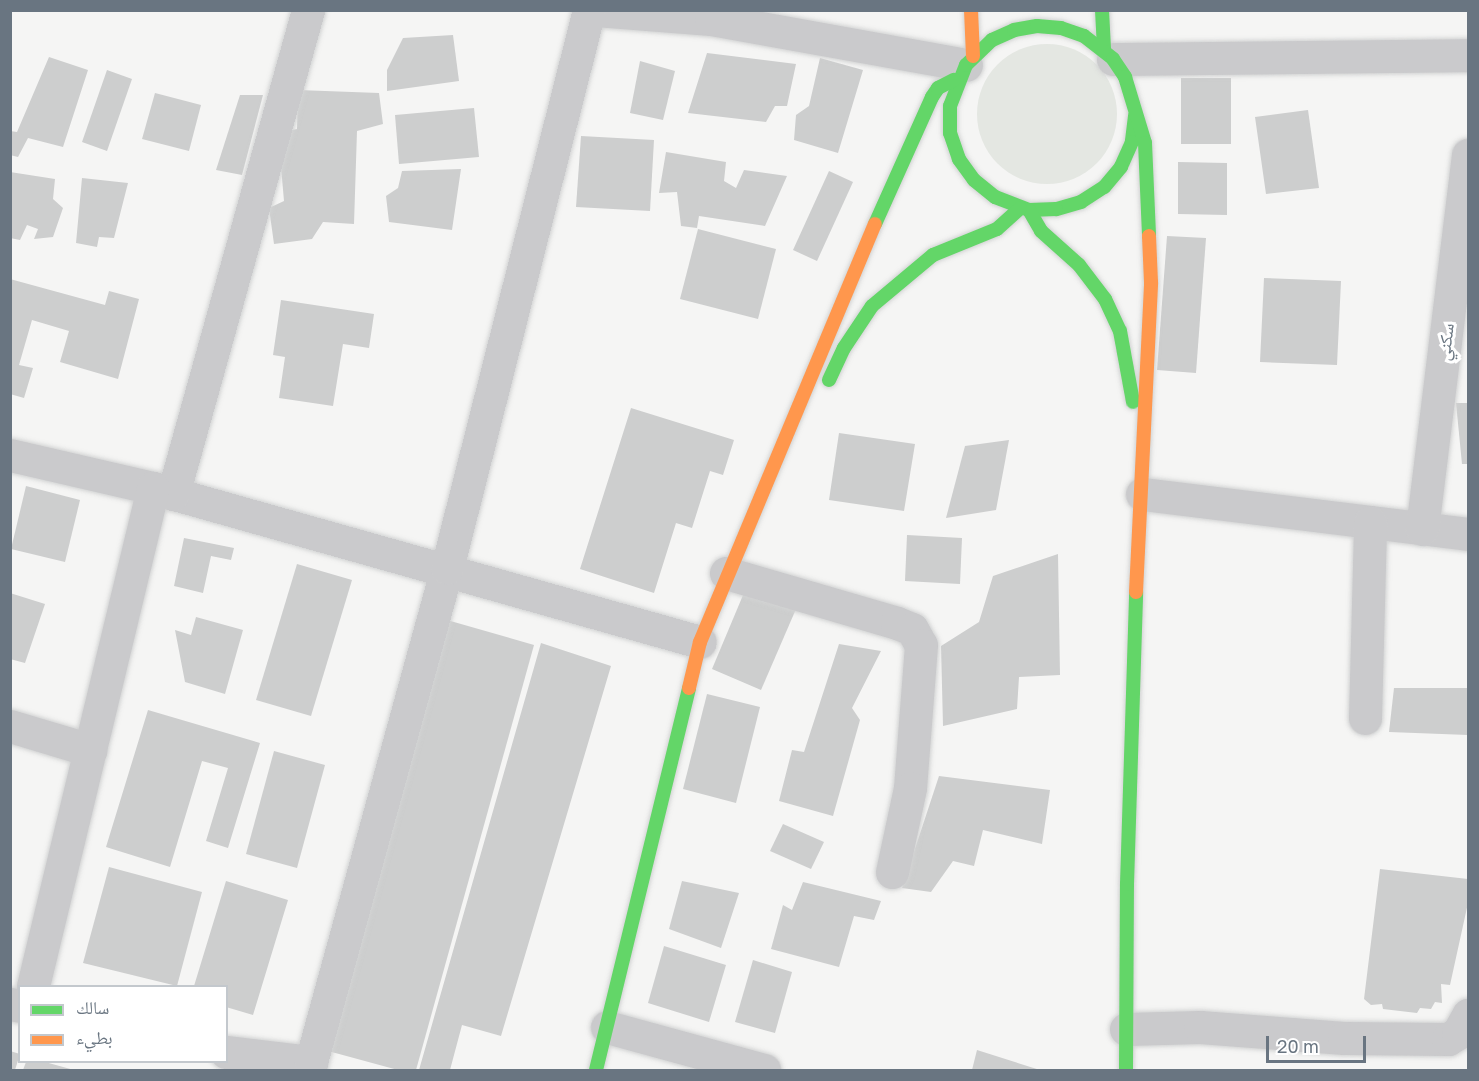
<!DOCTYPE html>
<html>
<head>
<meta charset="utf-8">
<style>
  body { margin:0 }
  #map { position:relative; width:1479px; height:1081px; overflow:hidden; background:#f5f5f4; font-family:"Golos Text","Noto Naskh Arabic",sans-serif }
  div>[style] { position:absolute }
  .green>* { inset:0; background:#e4e7e2 }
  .round { border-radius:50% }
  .building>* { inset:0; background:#cdcece }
  .roads { filter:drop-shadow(0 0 2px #d2d3d3) drop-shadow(0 0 2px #d2d3d3) }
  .street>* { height:33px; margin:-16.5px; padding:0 16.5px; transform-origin:16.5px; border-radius:16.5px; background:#cacacc }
  .fast>* { height:14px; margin:-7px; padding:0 7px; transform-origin:7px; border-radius:7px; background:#63d668 }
  .slow>* { height:14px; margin:-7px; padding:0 7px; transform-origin:7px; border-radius:7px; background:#ff974d }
  span { translate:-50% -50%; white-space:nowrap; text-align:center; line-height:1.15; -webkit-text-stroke:6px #fff; paint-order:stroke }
  .street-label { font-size:18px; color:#697581 }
  .frame { position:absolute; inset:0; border:12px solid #697581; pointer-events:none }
  .legend { position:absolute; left:18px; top:985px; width:210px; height:78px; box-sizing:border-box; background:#fff; border:2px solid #c3c8cd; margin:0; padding:8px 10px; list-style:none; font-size:18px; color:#697581 }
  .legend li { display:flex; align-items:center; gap:12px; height:30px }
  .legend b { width:30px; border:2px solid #c3c8cd }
  .scale { position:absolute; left:1266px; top:1036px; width:100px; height:27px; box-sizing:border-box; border:3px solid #697581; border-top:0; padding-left:8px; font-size:18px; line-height:21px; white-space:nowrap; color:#697581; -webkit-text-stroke:4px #fff; paint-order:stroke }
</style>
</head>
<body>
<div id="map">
  <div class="green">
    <i class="round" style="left:977px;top:44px;width:140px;height:140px"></i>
  </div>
  <div class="building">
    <i style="clip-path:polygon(453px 35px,459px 81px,387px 91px,387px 70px,403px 38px)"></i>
    <i style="clip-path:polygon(707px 53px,796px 64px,787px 106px,775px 106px,766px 122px,688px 113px)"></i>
    <i style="clip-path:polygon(49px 57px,88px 70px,63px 147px,28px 138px,18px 157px,10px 155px,10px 131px,17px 132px)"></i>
    <i style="clip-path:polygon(820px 58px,863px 70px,838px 153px,794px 140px,796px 115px,809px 106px)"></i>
    <i style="clip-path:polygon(640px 61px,675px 71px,663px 120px,630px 113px)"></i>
    <i style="clip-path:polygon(107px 70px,132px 79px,107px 151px,82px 142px)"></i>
    <i style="clip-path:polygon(1181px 78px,1231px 78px,1231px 144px,1181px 144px)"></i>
    <i style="clip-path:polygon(298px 90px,379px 93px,383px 124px,357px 131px,354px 224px,323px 222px,312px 239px,274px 244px,269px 208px,284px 201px,278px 133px,297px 129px)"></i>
    <i style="clip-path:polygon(155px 93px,201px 105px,189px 151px,142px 139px)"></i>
    <i style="clip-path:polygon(240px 95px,263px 95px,242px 175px,216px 170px)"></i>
    <i style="clip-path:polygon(474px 108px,479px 157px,399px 164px,395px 115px)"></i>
    <i style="clip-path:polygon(1308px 110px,1319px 188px,1266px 194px,1255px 117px)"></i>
    <i style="clip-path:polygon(581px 136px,654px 140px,650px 211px,576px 207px)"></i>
    <i style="clip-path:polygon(666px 152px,726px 162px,724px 181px,736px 188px,744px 170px,787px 176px,765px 226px,699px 216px,697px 228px,681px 226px,677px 192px,659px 193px)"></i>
    <i style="clip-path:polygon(1178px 162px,1227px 163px,1227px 215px,1178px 214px)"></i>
    <i style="clip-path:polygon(461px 169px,452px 230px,389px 222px,386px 196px,398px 188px,402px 171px)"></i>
    <i style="clip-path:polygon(829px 171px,853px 182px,817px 261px,793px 250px)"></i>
    <i style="clip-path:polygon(10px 172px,55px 179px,53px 199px,63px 208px,53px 237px,34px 239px,38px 229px,27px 225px,20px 240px,10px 238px)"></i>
    <i style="clip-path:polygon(82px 178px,128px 183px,114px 238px,99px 237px,97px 247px,76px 243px)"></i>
    <i style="clip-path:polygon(698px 229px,776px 249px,758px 319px,680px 299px)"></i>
    <i style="clip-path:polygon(1167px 236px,1206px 238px,1196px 373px,1157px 370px)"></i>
    <i style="clip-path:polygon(1264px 278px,1341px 281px,1337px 365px,1260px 362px)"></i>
    <i style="clip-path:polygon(10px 279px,105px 305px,109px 291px,139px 299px,118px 379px,60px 362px,69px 331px,32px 320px,19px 365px,33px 368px,24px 398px,10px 394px)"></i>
    <i style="clip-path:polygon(281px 300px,374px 314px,369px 348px,343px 344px,333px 406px,279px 398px,285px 357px,273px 355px)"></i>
    <i style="clip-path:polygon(1456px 403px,1468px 403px,1468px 464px,1462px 464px)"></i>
    <i style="clip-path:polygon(631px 408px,734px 440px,723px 475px,710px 471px,692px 528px,676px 523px,654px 593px,580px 569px)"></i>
    <i style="clip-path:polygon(839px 433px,915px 444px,904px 511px,829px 500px)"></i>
    <i style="clip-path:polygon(1009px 440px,996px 510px,946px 518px,965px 446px)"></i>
    <i style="clip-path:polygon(26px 486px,80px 500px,65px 562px,11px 549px)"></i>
    <i style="clip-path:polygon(907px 535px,962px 538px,960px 584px,905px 581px)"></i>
    <i style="clip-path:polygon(184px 538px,234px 548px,231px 560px,211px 556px,203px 593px,174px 586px)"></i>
    <i style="clip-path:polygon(1058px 554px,1060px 675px,1019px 677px,1017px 709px,943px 726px,941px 646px,979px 622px,993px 576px)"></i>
    <i style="clip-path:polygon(297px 564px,352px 580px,311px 716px,256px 700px)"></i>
    <i style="clip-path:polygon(746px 588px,796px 609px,761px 690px,712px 669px)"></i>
    <i style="clip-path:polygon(10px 593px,45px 604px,25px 663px,10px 659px)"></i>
    <i style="clip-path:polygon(196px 617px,243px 630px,225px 694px,185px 682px,175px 630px,191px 635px)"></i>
    <i style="clip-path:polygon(447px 620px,534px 645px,416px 1070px,398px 1070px,328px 1051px)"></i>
    <i style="clip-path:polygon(541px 643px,611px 666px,501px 1036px,462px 1025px,450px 1070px,419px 1070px)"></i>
    <i style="clip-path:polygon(839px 644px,881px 651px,852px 708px,860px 720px,833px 816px,779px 801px,792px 750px,804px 752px)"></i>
    <i style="clip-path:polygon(1394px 688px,1468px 688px,1468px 735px,1389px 732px)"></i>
    <i style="clip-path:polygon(707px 694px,760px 707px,736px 803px,683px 789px)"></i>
    <i style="clip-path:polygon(148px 710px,260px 743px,228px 848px,206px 841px,228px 768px,202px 761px,170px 867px,106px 847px)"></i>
    <i style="clip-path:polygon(274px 751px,325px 765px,297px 868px,246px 854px)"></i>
    <i style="clip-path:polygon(939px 776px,1050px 790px,1042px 844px,983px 830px,974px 866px,953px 861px,931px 892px,902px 888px)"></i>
    <i style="clip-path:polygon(783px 824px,824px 842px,811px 869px,770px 851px)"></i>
    <i style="clip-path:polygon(109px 867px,202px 892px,177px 986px,83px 963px)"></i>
    <i style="clip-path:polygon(1380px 869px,1468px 879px,1468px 903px,1450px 985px,1441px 984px,1442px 1003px,1435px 1002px,1431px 1009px,1420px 1008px,1417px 1013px,1383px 1009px,1382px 1004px,1371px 1005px,1364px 999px)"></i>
    <i style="clip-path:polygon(226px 881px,288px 900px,253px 1015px,226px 1007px,226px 986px,194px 986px)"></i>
    <i style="clip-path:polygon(682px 881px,739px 893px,721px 948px,669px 929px)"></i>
    <i style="clip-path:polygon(803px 882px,881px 901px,874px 920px,854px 916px,839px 967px,771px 949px,783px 905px,792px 910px)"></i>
    <i style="clip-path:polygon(664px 946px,726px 965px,709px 1022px,648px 1003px)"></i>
    <i style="clip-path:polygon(753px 960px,792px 972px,775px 1033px,735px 1022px)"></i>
    <i style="clip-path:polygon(977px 1050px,1040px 1070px,972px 1070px)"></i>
    <i style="clip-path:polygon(10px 1051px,20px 1054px,15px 1070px,10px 1070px)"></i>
    <i style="clip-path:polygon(26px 1062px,45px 1062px,74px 1070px,23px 1070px)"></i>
  </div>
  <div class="roads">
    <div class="street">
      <i style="left:596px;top:10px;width:115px;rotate:4.5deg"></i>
      <i style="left:711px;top:19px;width:259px;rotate:10.2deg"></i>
      <i style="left:1113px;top:59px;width:355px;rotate:-0.6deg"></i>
      <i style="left:10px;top:455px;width:147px;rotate:13deg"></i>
      <i style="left:153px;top:488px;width:568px;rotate:15.72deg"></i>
      <i style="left:173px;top:494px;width:502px;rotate:-74.41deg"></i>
      <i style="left:1142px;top:494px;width:328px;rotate:7deg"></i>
      <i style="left:1422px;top:529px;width:377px;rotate:-83deg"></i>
      <i style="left:726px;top:573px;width:178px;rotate:16.3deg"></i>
      <i style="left:897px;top:623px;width:16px;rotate:22deg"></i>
      <i style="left:912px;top:629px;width:18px;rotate:61deg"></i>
      <i style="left:921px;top:645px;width:143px;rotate:94.4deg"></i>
      <i style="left:910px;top:788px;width:86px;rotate:102.1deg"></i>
      <i style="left:1365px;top:718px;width:196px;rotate:-88.5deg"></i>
      <i style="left:10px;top:726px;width:84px;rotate:16.7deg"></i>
      <i style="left:33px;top:986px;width:512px;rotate:-76.45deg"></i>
      <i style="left:10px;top:1004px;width:10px;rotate:11deg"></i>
      <i style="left:607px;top:1027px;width:163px;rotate:15.3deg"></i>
      <i style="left:1126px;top:1029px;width:74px;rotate:-1.5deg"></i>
      <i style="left:1200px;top:1027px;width:144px;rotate:4.4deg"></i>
      <i style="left:1344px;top:1038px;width:104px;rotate:0.6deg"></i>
      <i style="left:1448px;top:1039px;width:12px;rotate:-31deg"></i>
      <i style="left:1458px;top:1033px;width:21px;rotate:-61deg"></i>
      <i style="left:226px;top:1052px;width:86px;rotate:6.7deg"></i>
      <i style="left:311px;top:1062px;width:8px;rotate:104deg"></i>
      <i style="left:311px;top:1062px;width:512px;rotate:-74.61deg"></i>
      <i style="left:447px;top:568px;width:576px;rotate:-75.72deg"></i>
    </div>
    <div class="fast">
      <i style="left:1102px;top:10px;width:39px;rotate:87deg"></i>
      <i style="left:1135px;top:116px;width:26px;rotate:97deg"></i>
      <i style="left:1132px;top:142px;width:27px;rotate:114deg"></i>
      <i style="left:1121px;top:167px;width:26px;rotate:130deg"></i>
      <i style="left:1104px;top:187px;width:27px;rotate:147deg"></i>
      <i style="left:1081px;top:202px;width:26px;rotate:164deg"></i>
      <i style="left:1056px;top:209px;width:27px;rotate:178deg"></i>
      <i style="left:1029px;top:210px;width:36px;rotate:-159deg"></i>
      <i style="left:995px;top:197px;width:27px;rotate:-141deg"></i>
      <i style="left:974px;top:180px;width:26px;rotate:-126deg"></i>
      <i style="left:959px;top:159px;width:28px;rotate:-109deg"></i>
      <i style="left:950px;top:133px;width:27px;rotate:-90deg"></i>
      <i style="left:950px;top:106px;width:44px;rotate:-68.7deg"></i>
      <i style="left:966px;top:65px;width:36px;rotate:-44deg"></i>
      <i style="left:992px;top:40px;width:24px;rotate:-24deg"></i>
      <i style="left:1014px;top:30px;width:23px;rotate:-10deg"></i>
      <i style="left:1037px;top:26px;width:24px;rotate:5deg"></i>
      <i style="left:1061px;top:28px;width:24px;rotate:19deg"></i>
      <i style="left:1084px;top:36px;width:37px;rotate:38deg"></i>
      <i style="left:1113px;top:59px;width:22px;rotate:56deg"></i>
      <i style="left:1125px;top:77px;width:69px;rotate:73.1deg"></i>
      <i style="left:1145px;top:143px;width:93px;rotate:87.5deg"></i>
      <i style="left:1029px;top:210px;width:24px;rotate:60deg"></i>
      <i style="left:1041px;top:231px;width:51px;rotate:41.8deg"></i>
      <i style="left:1079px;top:265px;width:43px;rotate:52.6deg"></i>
      <i style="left:1105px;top:299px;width:35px;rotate:65deg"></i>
      <i style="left:1120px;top:331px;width:72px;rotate:79.6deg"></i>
      <i style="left:875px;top:224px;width:139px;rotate:-65.8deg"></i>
      <i style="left:932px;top:97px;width:11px;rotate:-56deg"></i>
      <i style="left:938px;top:88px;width:18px;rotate:-27deg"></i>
      <i style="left:829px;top:380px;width:35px;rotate:-65deg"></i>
      <i style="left:844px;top:348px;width:50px;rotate:-56.3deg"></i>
      <i style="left:872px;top:306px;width:80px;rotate:-39.9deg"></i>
      <i style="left:933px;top:255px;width:69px;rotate:-22.1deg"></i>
      <i style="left:997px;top:229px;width:31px;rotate:-42deg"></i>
      <i style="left:596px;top:1070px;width:393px;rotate:-76.3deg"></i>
      <i style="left:1126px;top:1070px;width:186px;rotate:-89.7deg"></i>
      <i style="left:1127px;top:884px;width:292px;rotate:-88.2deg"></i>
    </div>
    <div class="slow">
      <i style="left:971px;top:10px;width:46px;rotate:87.5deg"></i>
      <i style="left:1136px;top:592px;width:310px;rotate:-87.2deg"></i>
      <i style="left:1151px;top:282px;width:46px;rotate:-92.5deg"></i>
      <i style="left:689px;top:688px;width:47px;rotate:-76.6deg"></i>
      <i style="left:700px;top:642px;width:453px;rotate:-67.3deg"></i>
    </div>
  </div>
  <div class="street-label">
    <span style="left:1445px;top:342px;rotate:-83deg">سكني</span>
  </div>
  <div class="frame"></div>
  <ul class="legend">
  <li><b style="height:8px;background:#63d668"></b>سالك</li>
  <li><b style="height:8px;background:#ff974d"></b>بطيء</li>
  </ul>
  <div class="scale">20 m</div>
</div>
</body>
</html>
